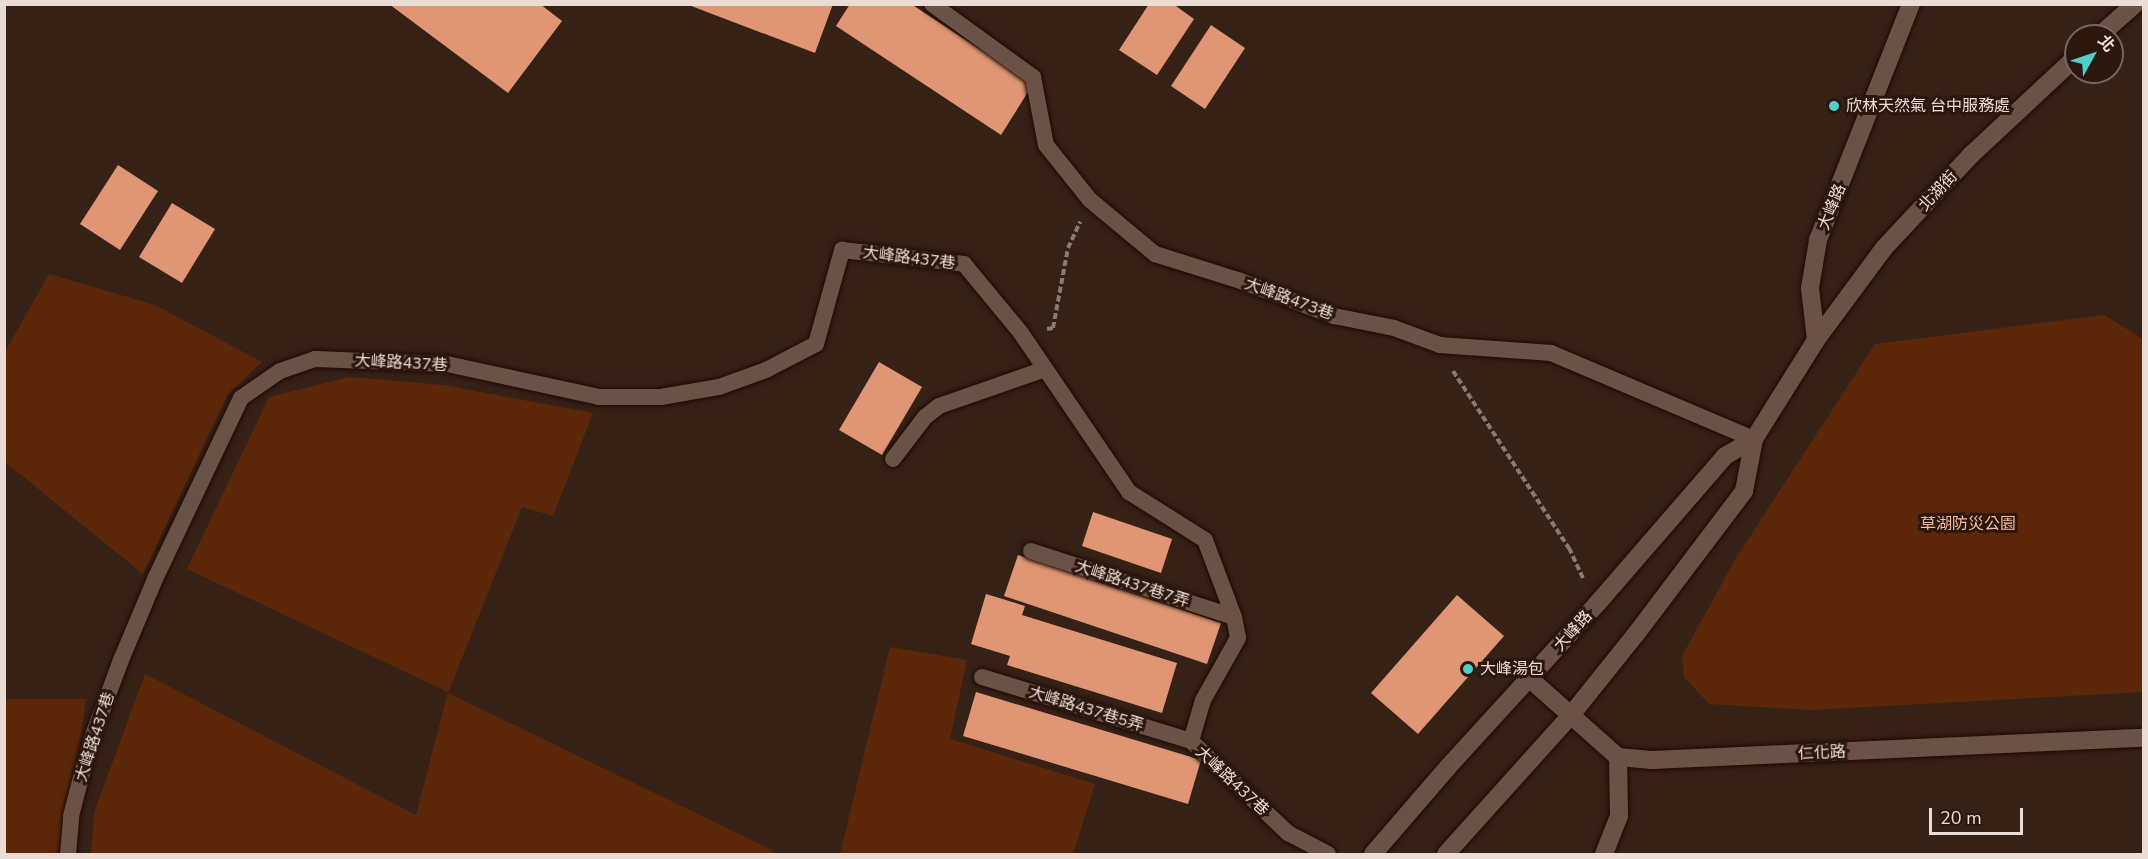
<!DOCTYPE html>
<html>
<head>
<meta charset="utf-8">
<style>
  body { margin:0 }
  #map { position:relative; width:2148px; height:859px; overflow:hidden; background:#362117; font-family:"Nunito Sans","Noto Sans TC",sans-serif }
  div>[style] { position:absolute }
  .green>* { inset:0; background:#5c2709 }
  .building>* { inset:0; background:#e09674 }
  .path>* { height:4px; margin-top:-2px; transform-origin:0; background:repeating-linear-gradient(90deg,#8c7a71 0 6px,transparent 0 9px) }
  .roads { filter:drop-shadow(0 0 2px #1d0a03) drop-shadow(0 0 2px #1d0a03) }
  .lane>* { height:16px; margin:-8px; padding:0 8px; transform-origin:8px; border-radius:8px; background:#6b5247 }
  .street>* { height:18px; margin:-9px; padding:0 9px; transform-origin:9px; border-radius:9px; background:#6b5247 }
  .secondary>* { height:18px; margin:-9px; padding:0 9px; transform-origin:9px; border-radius:9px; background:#6b5247 }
  .dots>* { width:16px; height:16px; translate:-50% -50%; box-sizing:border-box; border:3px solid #2c170d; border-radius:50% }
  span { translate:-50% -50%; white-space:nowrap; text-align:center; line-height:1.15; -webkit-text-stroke:6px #2c170d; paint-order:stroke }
  .poi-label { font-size:16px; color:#ebdcd5 }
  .left { translate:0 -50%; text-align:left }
  .street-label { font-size:16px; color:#ebdcd5 }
  .park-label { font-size:16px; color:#f6ba9f }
  .frame { position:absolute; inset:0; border:6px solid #ebdcd5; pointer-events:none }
  .north { position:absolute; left:2064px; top:24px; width:60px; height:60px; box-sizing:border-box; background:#2c170d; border:2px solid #78665d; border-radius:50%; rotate:50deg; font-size:16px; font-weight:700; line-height:24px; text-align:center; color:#ebdcd5 }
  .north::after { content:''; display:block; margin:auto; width:21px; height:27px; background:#52cdce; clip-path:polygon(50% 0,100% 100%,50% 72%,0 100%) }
  .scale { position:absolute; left:1929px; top:808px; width:94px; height:27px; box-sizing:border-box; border:3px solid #ebdcd5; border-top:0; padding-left:8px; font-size:18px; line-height:21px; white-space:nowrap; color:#ebdcd5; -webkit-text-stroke:4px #2c170d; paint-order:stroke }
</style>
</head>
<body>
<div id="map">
  <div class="green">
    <i style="clip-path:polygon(49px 274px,155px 305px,262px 362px,228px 394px,143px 574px,5px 462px,5px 352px)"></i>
    <i style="clip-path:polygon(2104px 315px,2143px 339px,2143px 692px,1811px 710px,1709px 704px,1684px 677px,1682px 656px,1736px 558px,1875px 344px)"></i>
    <i style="clip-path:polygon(349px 377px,443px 385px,593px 413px,553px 516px,522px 507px,448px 693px,772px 850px,772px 854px,91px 854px,94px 813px,145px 674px,416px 815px,448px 692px,187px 569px,269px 397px)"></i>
    <i style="clip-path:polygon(890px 647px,967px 660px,950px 739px,1095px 784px,1073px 854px,840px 854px)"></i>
    <i style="clip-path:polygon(4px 699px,86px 699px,64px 854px,5px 854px)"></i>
  </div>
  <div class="building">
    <i style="clip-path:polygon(389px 4px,540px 4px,562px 21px,508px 93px)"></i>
    <i style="clip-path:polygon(686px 4px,833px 4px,815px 53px)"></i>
    <i style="clip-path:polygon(850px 4px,911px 4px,1033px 84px,1001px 135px,836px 26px)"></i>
    <i style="clip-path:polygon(1149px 4px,1173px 4px,1194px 19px,1157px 75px,1119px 50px)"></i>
    <i style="clip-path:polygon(1211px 25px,1245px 48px,1205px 109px,1171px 86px)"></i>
    <i style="clip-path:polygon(118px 165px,158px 191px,120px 250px,80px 224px)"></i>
    <i style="clip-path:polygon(172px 203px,215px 229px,182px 283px,139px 257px)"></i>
    <i style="clip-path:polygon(879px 362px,922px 387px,882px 455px,839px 430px)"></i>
    <i style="clip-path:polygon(1093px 512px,1172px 539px,1161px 573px,1082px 546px)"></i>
    <i style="clip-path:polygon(1018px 555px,1221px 623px,1207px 664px,1004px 596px)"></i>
    <i style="clip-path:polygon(986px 594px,1025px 606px,1022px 615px,1177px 663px,1162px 713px,1007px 665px,1010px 656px,971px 644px)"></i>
    <i style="clip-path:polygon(1457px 595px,1504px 636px,1418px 734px,1371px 693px)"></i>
    <i style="clip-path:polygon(976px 692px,1201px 760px,1188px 804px,963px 736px)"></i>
  </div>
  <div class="path">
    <i style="left:1047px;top:329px;width:6px;rotate:-9deg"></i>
    <i style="left:1053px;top:328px;width:81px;rotate:-79.4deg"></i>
    <i style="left:1068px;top:248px;width:29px;rotate:-65deg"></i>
    <i style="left:1453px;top:371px;width:212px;rotate:56.8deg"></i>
    <i style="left:1569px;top:548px;width:35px;rotate:65deg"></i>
  </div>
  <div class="roads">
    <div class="lane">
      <i style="left:932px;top:4px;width:125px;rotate:35.9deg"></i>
      <i style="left:1033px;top:77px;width:69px;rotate:79.2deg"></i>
      <i style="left:1046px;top:145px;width:70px;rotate:51.3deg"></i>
      <i style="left:1090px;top:200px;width:85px;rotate:39.7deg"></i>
      <i style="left:1155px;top:254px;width:87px;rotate:17.4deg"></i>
      <i style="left:1238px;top:280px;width:103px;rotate:20.6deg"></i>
      <i style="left:1334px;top:316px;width:61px;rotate:11.3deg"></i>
      <i style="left:1394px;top:328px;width:49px;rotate:20.3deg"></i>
      <i style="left:1440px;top:345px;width:111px;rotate:4.1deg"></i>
      <i style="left:1551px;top:353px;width:220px;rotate:23deg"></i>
      <i style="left:893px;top:459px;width:53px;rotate:-52.7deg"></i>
      <i style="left:925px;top:417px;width:18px;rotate:-38deg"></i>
      <i style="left:939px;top:406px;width:112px;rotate:-19.2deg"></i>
      <i style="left:1031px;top:551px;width:213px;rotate:18deg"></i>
      <i style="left:982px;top:677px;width:219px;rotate:17deg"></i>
      <i style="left:68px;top:854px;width:38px;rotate:-85deg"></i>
      <i style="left:71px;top:816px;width:75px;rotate:-75.4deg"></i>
      <i style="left:90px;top:743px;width:89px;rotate:-69.5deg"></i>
      <i style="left:121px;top:660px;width:88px;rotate:-67.2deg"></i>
      <i style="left:155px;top:579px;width:200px;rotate:-64.6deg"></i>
      <i style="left:241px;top:398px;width:47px;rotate:-34.7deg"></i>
      <i style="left:280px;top:371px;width:37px;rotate:-19deg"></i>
      <i style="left:315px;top:359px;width:132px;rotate:2.2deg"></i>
      <i style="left:447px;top:364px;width:156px;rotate:12.2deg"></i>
      <i style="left:599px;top:397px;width:62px"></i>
      <i style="left:661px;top:397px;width:59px;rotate:-9.8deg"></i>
      <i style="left:719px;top:387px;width:50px;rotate:-19.9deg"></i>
      <i style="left:766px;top:370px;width:56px;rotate:-27.5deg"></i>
      <i style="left:816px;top:344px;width:98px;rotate:-74.5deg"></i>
      <i style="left:842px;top:250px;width:123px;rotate:6.5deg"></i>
      <i style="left:964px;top:264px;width:89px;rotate:50.4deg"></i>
      <i style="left:1021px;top:333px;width:192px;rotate:55.8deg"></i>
      <i style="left:1129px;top:492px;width:90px;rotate:32.3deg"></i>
      <i style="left:1205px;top:540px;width:82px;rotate:69.4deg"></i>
      <i style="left:1234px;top:617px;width:21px;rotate:79deg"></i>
      <i style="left:1238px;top:638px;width:71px;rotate:119.4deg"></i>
      <i style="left:1203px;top:700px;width:43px;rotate:106.3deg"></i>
      <i style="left:1191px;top:741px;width:134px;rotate:43.5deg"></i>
      <i style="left:1288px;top:833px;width:45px;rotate:27.7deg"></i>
    </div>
    <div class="street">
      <i style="left:2099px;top:36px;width:48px;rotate:-41.6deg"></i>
      <i style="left:1816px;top:340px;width:114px;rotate:-53.5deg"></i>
      <i style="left:1884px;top:248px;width:127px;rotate:-46.9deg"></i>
      <i style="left:1971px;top:155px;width:144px;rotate:-43deg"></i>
      <i style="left:1618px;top:757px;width:34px;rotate:5deg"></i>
      <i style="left:1652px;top:760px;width:492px;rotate:-2.6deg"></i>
    </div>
    <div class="secondary">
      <i style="left:1530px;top:679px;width:118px;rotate:41.6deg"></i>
      <i style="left:1618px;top:757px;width:59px;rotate:89deg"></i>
      <i style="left:1619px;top:816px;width:41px;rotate:111.5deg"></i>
      <i style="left:1373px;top:854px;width:115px;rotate:-49.2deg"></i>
      <i style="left:1448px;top:767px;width:219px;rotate:-47.6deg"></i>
      <i style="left:1596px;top:605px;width:197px;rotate:-49.1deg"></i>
      <i style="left:1725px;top:456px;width:34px;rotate:-30deg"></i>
      <i style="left:1446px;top:854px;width:187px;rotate:-48deg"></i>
      <i style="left:1571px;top:715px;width:104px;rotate:-51.3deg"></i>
      <i style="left:1636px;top:634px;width:179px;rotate:-52.9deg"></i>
      <i style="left:1744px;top:491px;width:53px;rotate:-79.1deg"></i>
      <i style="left:1754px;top:439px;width:117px;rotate:-57.9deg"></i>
      <i style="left:1816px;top:340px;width:52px;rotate:-96.6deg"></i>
      <i style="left:1810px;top:288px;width:49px;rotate:-80.5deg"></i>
      <i style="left:1818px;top:240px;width:254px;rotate:-68.5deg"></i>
    </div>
  </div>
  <div class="dots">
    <i style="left:1834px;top:106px;background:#52cdce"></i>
    <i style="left:1468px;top:669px;background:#52cdce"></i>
  </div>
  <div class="poi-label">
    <span class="left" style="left:1846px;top:106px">欣林天然氣 台中服務處</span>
    <span class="left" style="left:1480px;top:669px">大峰湯包</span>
  </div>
  <div class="street-label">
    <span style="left:1938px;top:191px;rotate:-47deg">北湖街</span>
    <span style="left:1832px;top:207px;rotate:-68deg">大峰路</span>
    <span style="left:909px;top:258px;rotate:7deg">大峰路437巷</span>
    <span style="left:1289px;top:299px;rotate:20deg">大峰路473巷</span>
    <span style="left:401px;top:363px;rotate:3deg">大峰路437巷</span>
    <span style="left:1132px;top:584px;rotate:18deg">大峰路437巷7弄</span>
    <span style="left:1573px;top:631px;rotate:-48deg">大峰路</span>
    <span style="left:1086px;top:709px;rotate:17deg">大峰路437巷5弄</span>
    <span style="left:95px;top:737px;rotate:-72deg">大峰路437巷</span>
    <span style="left:1822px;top:753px;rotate:-3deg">仁化路</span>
    <span style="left:1232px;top:781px;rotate:43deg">大峰路437巷</span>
  </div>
  <div class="park-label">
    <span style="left:1968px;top:524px">草湖防災公園</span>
  </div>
  <div class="frame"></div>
  <div class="north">北</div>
  <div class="scale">20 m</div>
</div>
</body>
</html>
